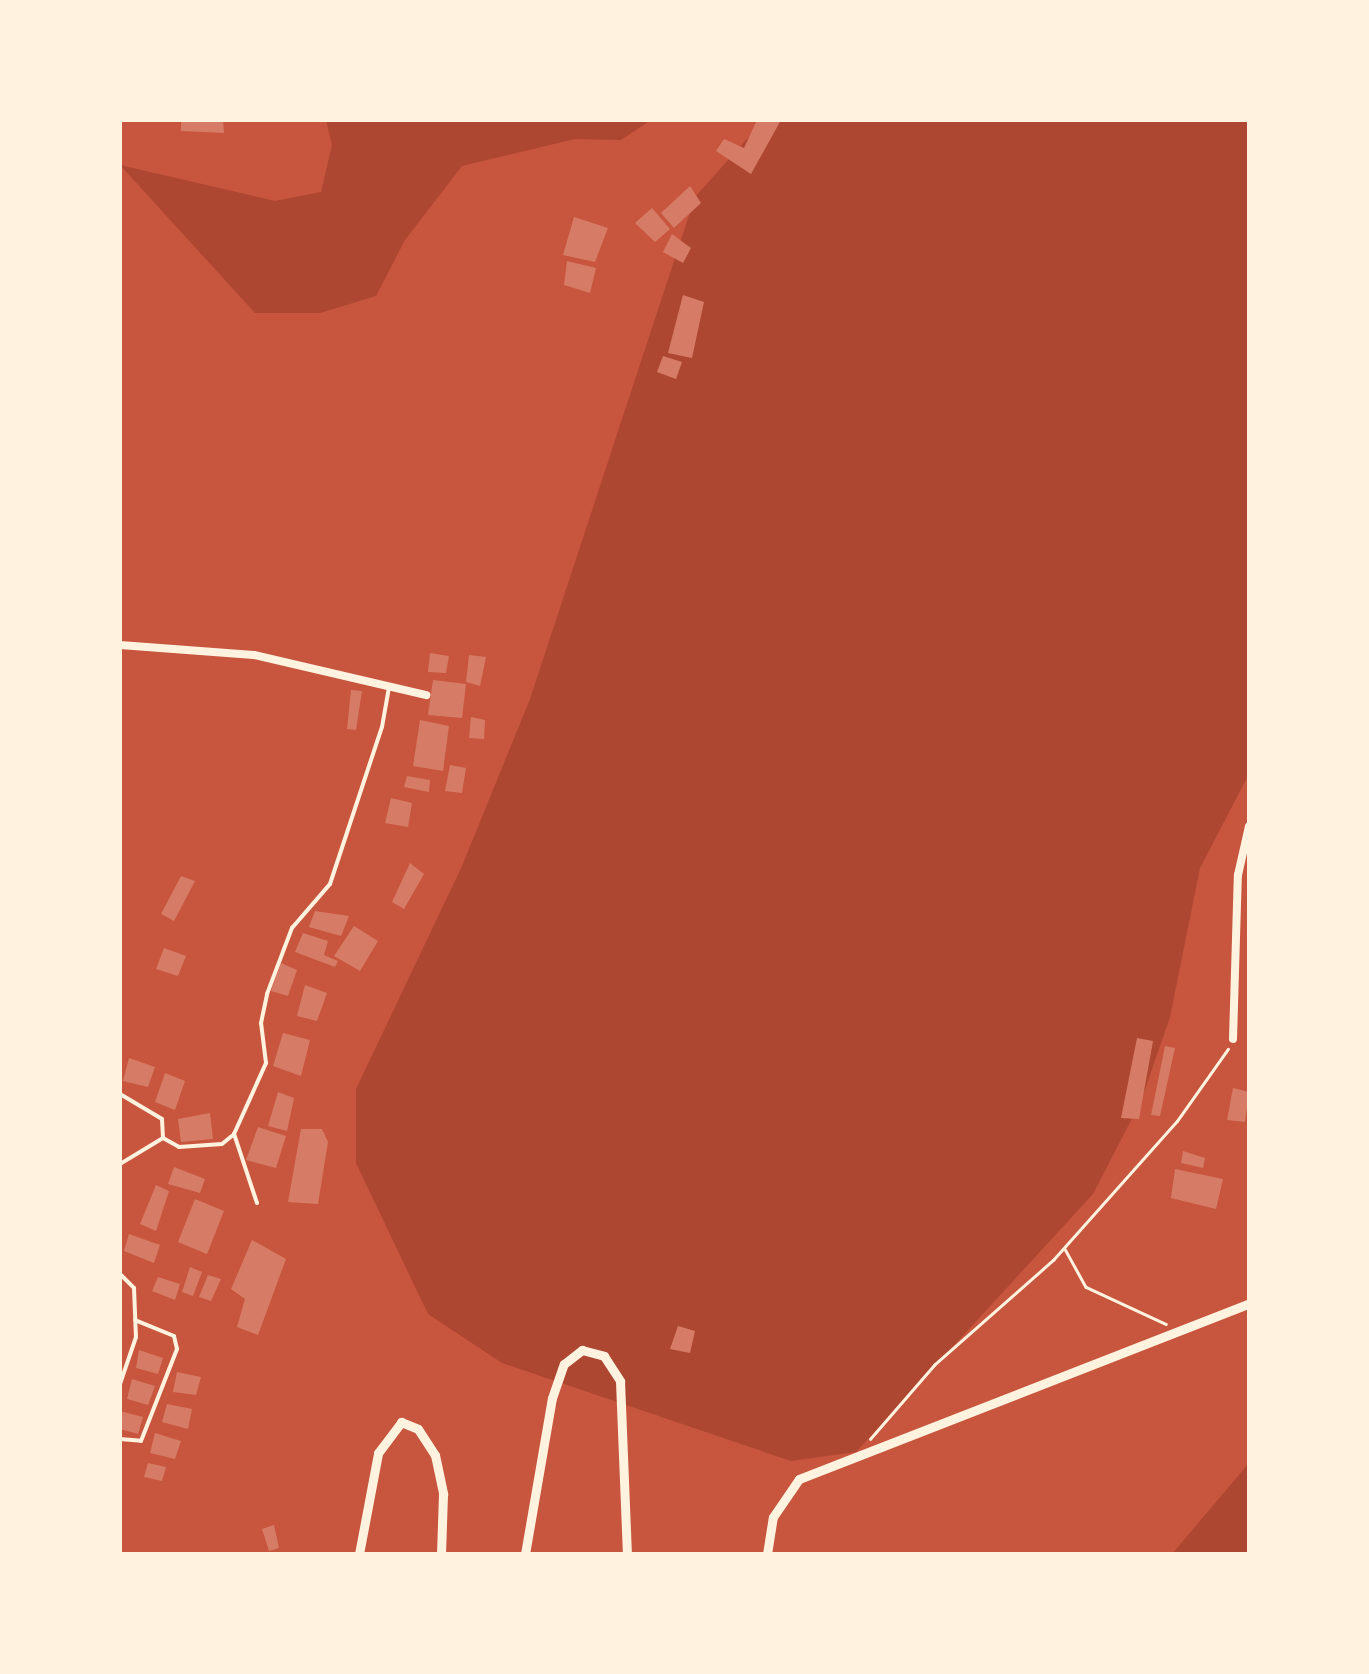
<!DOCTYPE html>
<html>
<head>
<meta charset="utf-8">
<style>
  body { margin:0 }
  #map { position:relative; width:1369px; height:1674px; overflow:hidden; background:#c8553d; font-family:"Times New Roman",serif }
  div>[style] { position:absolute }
  .green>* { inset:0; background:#ae4732 }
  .building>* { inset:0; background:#d67c66 }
  .path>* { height:2.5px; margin:-1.25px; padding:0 1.25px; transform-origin:1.25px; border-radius:1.25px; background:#fff3e0 }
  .service>* { height:4px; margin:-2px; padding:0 2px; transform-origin:2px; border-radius:2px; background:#fff3e0 }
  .minor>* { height:8px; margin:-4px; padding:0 4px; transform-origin:4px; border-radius:4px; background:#fff3e0 }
  .tertiary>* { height:9px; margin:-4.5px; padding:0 4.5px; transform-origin:4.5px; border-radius:4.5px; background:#fff3e0 }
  span { translate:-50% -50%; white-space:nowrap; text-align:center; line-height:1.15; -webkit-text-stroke:8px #fff3e0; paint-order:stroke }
  .frame { position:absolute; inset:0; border:122px solid #fff3e0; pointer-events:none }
</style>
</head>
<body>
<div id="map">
  <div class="green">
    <i style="clip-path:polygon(326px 120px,651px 120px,621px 140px,575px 139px,462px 166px,405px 240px,376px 296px,320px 313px,255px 313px,120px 165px,275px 201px,321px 192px,332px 145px)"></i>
    <i style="clip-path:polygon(764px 120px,1249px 120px,1249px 774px,1200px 868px,1170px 1017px,1141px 1101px,1093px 1194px,856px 1452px,791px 1461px,502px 1363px,428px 1314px,356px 1163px,356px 1089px,462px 866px,530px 699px,695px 197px)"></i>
    <i style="clip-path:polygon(1249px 1463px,1249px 1554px,1172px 1554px)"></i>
  </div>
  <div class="building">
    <i style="clip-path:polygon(181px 120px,223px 120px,224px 133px,181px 131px)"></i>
    <i style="clip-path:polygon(757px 120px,781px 120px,751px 174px,716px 151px,724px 139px,744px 148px)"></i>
    <i style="clip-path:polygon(690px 186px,701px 203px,674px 228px,661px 213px)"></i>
    <i style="clip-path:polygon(652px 208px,670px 229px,655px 242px,635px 223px)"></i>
    <i style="clip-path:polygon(574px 217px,608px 228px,595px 262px,563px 255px)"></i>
    <i style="clip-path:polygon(672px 234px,691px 248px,683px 263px,663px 252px)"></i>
    <i style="clip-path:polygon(567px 261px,596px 268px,590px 293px,564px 285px)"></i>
    <i style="clip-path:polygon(683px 295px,704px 302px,692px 358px,668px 353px)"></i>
    <i style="clip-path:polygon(663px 356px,682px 362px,676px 379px,657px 372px)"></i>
    <i style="clip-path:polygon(430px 653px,449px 656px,446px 673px,428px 672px)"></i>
    <i style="clip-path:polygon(469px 655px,486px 657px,480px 686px,466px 682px)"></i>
    <i style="clip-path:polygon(433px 680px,466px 684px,462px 718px,428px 715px)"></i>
    <i style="clip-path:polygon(351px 690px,362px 691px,356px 730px,347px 729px)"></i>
    <i style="clip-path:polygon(471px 717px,485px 720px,484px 739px,469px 738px)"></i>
    <i style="clip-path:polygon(420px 720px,449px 726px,443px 771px,413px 766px)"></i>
    <i style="clip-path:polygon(450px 765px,466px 768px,462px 793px,445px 791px)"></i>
    <i style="clip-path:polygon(407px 776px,430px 780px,429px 792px,404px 787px)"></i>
    <i style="clip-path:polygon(391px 798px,412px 803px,408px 827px,385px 823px)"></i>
    <i style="clip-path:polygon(410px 863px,424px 874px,404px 909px,392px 902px)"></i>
    <i style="clip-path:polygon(181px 876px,195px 881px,174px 921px,161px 914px)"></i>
    <i style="clip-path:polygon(315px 911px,349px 916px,341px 936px,309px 927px)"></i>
    <i style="clip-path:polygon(354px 926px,378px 941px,360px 971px,334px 956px)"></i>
    <i style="clip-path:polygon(303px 933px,328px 941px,324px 955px,338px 961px,335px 967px,295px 952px)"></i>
    <i style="clip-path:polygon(164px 948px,186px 956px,178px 976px,156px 969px)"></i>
    <i style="clip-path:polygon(281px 963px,297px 970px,288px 996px,271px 991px)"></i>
    <i style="clip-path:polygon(305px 985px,327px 993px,317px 1021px,297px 1016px)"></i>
    <i style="clip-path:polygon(283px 1033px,310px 1040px,301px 1076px,273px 1066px)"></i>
    <i style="clip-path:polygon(1137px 1038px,1153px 1041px,1139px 1119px,1121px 1118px)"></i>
    <i style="clip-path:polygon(1165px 1046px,1175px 1048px,1160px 1116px,1151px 1115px)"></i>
    <i style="clip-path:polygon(129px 1058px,155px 1067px,148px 1087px,123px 1081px)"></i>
    <i style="clip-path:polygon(165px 1073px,185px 1081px,175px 1110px,155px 1102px)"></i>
    <i style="clip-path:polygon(1233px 1088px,1249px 1092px,1245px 1122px,1227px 1120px)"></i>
    <i style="clip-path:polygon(278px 1092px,294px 1098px,287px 1131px,268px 1126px)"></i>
    <i style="clip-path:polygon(210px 1113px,213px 1139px,181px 1142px,178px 1119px)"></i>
    <i style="clip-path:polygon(258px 1127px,286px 1136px,276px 1168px,246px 1160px)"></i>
    <i style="clip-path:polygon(301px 1129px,322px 1129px,328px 1142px,318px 1204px,288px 1202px)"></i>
    <i style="clip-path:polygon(1183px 1151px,1205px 1158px,1203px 1168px,1181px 1163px)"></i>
    <i style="clip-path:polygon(174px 1167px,205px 1179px,200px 1193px,168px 1184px)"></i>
    <i style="clip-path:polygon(1175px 1169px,1223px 1179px,1216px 1209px,1171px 1198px)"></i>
    <i style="clip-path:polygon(156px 1185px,169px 1191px,156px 1231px,140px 1224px)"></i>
    <i style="clip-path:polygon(195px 1199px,224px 1211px,207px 1254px,178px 1242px)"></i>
    <i style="clip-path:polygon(129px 1234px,160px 1245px,154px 1263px,124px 1251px)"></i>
    <i style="clip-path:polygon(252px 1240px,286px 1259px,258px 1335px,237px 1327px,245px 1299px,231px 1289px)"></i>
    <i style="clip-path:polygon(190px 1267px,202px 1272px,193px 1296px,182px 1292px)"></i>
    <i style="clip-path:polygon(208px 1275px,221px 1279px,211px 1301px,199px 1297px)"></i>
    <i style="clip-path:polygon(158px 1277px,180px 1284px,175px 1300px,152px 1291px)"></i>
    <i style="clip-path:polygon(678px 1326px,695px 1331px,690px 1353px,670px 1349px)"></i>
    <i style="clip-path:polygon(139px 1350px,163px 1358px,158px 1374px,136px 1368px)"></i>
    <i style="clip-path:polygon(177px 1372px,201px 1377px,196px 1395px,173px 1392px)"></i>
    <i style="clip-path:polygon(132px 1379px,155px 1386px,148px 1405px,127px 1399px)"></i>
    <i style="clip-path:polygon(167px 1404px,192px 1409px,188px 1429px,162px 1422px)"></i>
    <i style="clip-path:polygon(120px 1411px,143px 1417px,138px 1434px,120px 1429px)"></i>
    <i style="clip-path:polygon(155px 1433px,181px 1441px,175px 1459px,150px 1453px)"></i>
    <i style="clip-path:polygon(148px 1463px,166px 1467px,162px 1481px,144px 1477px)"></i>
    <i style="clip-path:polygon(274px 1525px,279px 1548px,269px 1551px,262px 1529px)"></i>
  </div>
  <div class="path">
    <i style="left:1065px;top:1249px;width:43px;rotate:61.1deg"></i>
    <i style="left:1086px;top:1287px;width:88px;rotate:24.8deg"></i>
    <i style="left:870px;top:1439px;width:98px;rotate:-49.1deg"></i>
    <i style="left:934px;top:1365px;width:159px;rotate:-41.4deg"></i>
    <i style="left:1053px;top:1260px;width:186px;rotate:-48.3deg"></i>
    <i style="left:1177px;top:1121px;width:88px;rotate:-54.7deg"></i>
  </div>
  <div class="service">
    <i style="left:120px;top:1094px;width:49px;rotate:30.8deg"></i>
    <i style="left:162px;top:1119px;width:19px;rotate:87deg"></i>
    <i style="left:163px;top:1138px;width:50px;rotate:148.8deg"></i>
    <i style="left:163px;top:1138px;width:18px;rotate:29deg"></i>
    <i style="left:179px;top:1147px;width:43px;rotate:-4deg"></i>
    <i style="left:222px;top:1144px;width:13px;rotate:-39deg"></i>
    <i style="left:257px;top:1203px;width:73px;rotate:-108.4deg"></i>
    <i style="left:234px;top:1134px;width:78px;rotate:-65.7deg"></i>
    <i style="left:266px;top:1063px;width:40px;rotate:-97.1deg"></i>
    <i style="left:261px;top:1023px;width:30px;rotate:-78deg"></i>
    <i style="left:267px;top:994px;width:71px;rotate:-69.3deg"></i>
    <i style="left:292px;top:928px;width:58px;rotate:-49.2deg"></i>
    <i style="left:330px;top:884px;width:165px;rotate:-71.7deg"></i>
    <i style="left:382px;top:727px;width:40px;rotate:-80deg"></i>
    <i style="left:120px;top:1274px;width:20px;rotate:45deg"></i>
    <i style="left:134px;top:1288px;width:49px;rotate:87.7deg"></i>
    <i style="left:136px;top:1337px;width:50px;rotate:108.8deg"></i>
    <i style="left:120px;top:1439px;width:21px;rotate:5deg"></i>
    <i style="left:141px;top:1441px;width:99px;rotate:-68.6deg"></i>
    <i style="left:177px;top:1349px;width:13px;rotate:-103deg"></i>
    <i style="left:174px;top:1336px;width:42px;rotate:-157.7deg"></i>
  </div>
  <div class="minor">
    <i style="left:120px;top:645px;width:134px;rotate:4.3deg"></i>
    <i style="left:254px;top:655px;width:177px;rotate:13.1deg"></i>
    <i style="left:1233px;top:1039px;width:164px;rotate:-88.3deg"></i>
    <i style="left:1238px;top:875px;width:50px;rotate:-77.3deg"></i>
  </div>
  <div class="tertiary">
    <i style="left:359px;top:1554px;width:103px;rotate:-79.3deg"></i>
    <i style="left:378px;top:1453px;width:39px;rotate:-53deg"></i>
    <i style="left:401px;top:1422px;width:18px;rotate:22deg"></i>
    <i style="left:418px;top:1429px;width:31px;rotate:57deg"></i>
    <i style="left:435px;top:1455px;width:40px;rotate:78deg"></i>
    <i style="left:443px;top:1494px;width:60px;rotate:91.9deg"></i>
    <i style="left:525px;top:1554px;width:158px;rotate:-80.2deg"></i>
    <i style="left:552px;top:1398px;width:36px;rotate:-71deg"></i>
    <i style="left:564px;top:1364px;width:23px;rotate:-38deg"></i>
    <i style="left:582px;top:1350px;width:23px;rotate:15deg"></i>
    <i style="left:604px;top:1356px;width:30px;rotate:57deg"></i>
    <i style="left:620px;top:1381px;width:173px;rotate:87.7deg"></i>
    <i style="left:767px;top:1554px;width:37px;rotate:-81deg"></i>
    <i style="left:773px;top:1517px;width:46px;rotate:-55.6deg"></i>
    <i style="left:799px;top:1479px;width:483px;rotate:-21.3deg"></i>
  </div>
  <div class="frame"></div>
</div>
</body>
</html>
